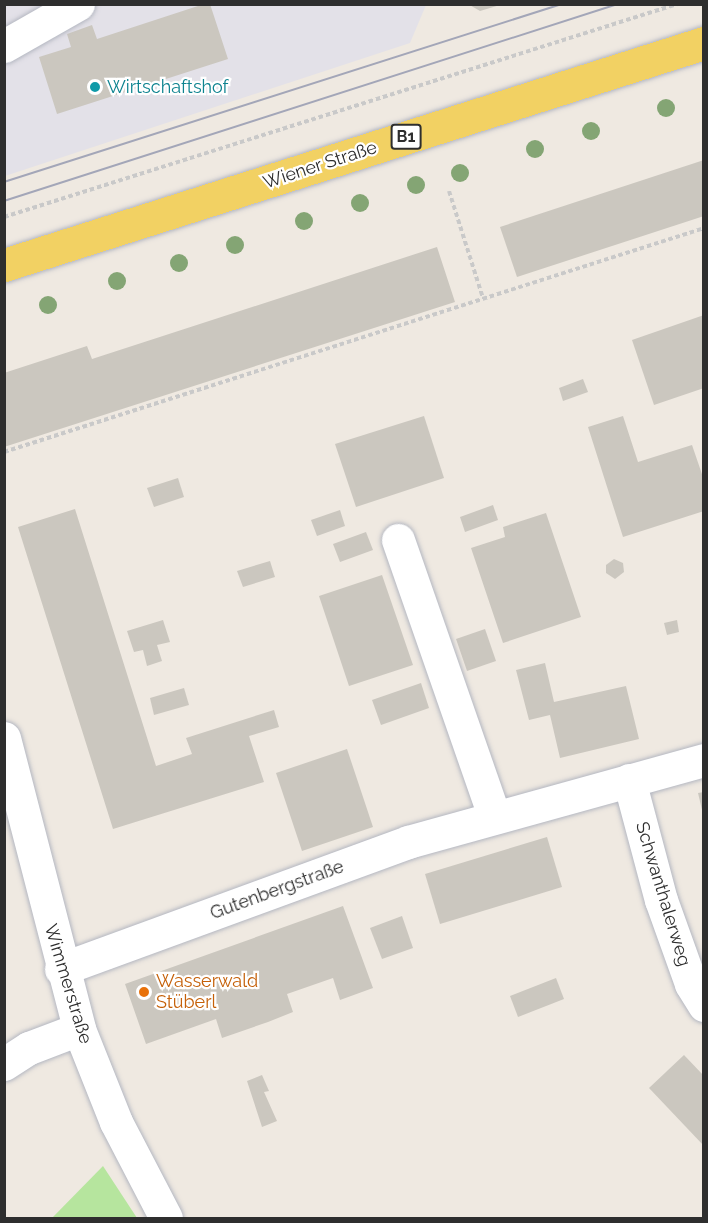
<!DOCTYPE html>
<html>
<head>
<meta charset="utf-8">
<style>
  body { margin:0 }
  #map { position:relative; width:708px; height:1223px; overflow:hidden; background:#efe9e1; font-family:Raleway,sans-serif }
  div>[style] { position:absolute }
  .industrial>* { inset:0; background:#e3e1e8 }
  .green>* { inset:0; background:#b6e59e }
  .building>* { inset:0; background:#cbc7bf }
  .path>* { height:4px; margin-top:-2px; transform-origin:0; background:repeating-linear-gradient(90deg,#c9c9c9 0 4.5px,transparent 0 7.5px) }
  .roads { filter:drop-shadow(0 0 2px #b4b7c1) drop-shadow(0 0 2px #b4b7c1) }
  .minor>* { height:33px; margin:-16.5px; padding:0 16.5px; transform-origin:16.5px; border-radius:16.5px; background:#fff }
  .major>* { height:33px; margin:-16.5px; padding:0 16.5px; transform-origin:16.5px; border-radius:16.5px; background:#f2d163 }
  .tram>* { height:1.5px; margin:-0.75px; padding:0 0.75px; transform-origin:0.75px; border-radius:0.75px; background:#a3a6b8 }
  .trees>* { width:18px; height:18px; margin:-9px; border-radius:50%; background:#84a574 }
  .dots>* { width:16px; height:16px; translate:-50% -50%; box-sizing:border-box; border:3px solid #fff; border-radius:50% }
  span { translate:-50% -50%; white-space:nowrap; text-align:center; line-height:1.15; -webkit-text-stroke:4.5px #fff; paint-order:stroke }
  .shield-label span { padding:2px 4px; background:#fff; border:2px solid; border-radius:4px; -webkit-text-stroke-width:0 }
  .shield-label { font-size:16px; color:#2e2e2e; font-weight:700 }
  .culture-label { font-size:18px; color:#0d838f }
  .left { translate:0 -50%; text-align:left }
  .street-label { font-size:18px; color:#2e2e2e }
  .food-label { font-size:18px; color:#c56008 }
  .frame { position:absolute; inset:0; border:6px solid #2e2e2e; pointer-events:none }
</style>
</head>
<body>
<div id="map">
  <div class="industrial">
    <i style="clip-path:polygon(4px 5px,426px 5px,410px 43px,5px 176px)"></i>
  </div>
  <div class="green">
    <i style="clip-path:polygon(103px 1166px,137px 1218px,52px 1218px)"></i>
  </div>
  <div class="building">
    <i style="clip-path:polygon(204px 4px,210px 4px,228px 59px,57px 114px,39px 57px,71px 47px,67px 34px,92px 25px,97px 39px)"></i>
    <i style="clip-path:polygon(468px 4px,500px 4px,500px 5px,480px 11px)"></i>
    <i style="clip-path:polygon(704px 160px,704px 216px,517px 277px,500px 227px)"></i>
    <i style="clip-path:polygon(437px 247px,455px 302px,4px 447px,4px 373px,87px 346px,92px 359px)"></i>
    <i style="clip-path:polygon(704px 315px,704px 388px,654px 405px,632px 340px)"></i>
    <i style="clip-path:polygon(583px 379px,588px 392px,563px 401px,559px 388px)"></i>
    <i style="clip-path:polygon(424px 416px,444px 478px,356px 507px,335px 444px)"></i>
    <i style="clip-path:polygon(623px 416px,638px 462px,692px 445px,704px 480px,704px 511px,623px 537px,588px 427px)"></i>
    <i style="clip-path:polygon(178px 478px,184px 497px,154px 507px,147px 488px)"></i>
    <i style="clip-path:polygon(493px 505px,498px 520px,465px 532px,460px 517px)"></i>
    <i style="clip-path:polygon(75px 509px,156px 766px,192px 754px,186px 738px,274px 710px,279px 727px,249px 736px,264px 782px,113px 829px,18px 527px)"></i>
    <i style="clip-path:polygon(340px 510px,345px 526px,317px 536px,311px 520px)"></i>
    <i style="clip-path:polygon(546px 513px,581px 617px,503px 643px,471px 548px,505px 537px,503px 527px)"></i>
    <i style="clip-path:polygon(366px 532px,373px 550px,340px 562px,333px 544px)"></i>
    <i style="clip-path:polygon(614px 559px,623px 563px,624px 572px,615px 579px,606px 573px,606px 565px)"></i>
    <i style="clip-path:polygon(270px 561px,275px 577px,243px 587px,237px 571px)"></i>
    <i style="clip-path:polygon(382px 575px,413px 665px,349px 686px,319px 596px)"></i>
    <i style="clip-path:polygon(163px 620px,170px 642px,157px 645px,162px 661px,147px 666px,143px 650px,134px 652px,127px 631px)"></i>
    <i style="clip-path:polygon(677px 620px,679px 632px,667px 635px,664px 623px)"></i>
    <i style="clip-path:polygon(485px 629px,496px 661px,467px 671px,456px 639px)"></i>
    <i style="clip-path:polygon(545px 663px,554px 702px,626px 686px,639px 739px,560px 758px,550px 715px,529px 720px,516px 670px)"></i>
    <i style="clip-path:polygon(421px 683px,429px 708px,381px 725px,372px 700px)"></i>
    <i style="clip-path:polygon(184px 688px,189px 705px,154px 715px,150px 698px)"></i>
    <i style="clip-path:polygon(347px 749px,373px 827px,302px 851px,276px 773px)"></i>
    <i style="clip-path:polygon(704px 792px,704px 814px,703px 814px,698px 793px)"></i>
    <i style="clip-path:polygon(547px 837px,562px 887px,440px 924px,425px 874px)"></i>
    <i style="clip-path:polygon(343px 906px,373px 988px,340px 1000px,333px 978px,287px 994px,293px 1012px,268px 1022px,222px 1038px,216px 1019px,146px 1044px,125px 984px)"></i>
    <i style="clip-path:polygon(402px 916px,413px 948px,382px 959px,370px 928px)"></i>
    <i style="clip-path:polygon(556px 978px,564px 999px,518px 1017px,510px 996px)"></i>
    <i style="clip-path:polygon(684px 1055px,704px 1076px,704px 1146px,649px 1088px)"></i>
    <i style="clip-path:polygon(262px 1075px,269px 1091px,264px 1092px,277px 1121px,262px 1127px,247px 1081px)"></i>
  </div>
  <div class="path">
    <i style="left:449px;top:191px;width:112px;rotate:72.4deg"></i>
    <i style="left:4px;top:217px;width:706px;rotate:-17.56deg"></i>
    <i style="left:4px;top:452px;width:735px;rotate:-17.74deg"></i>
  </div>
  <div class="roads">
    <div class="minor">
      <i style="left:4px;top:46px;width:85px;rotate:-29.6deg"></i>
      <i style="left:398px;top:540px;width:292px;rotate:70.8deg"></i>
      <i style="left:4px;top:738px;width:301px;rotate:75.5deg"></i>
      <i style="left:79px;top:1029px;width:100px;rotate:68.3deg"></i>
      <i style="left:116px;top:1122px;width:108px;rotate:62.5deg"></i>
      <i style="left:629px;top:780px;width:124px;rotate:75.1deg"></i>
      <i style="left:661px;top:900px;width:89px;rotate:70.3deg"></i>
      <i style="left:691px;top:984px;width:25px;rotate:58deg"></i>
      <i style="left:61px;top:969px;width:370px;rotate:-20.1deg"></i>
      <i style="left:408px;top:842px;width:307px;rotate:-15.5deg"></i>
      <i style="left:4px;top:1064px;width:30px;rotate:-33deg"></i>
      <i style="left:29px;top:1048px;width:53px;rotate:-20.8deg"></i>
    </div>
    <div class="major">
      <i style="left:4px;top:265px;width:734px;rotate:-17.6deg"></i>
    </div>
  </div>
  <div class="tram">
    <i style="left:4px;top:182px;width:586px;rotate:-17.69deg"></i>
    <i style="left:4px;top:201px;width:645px;rotate:-17.79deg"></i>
  </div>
  <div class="trees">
    <i style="left:666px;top:108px"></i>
    <i style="left:591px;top:131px"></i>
    <i style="left:535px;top:149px"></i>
    <i style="left:460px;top:173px"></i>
    <i style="left:416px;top:185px"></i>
    <i style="left:360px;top:203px"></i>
    <i style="left:304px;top:221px"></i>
    <i style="left:235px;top:245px"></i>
    <i style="left:179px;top:263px"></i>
    <i style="left:117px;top:281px"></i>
    <i style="left:48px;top:305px"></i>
  </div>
  <div class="dots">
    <i style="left:95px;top:87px;background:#0f9aa8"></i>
    <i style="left:144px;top:992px;background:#e8710a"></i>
  </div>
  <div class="shield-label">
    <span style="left:406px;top:137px">B1</span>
  </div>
  <div class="culture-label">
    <span class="left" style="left:107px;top:87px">Wirtschaftshof</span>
  </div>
  <div class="street-label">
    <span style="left:320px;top:165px;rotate:-18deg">Wiener Straße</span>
    <span style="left:277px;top:890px;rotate:-20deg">Gutenbergstraße</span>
    <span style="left:663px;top:894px;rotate:73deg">Schwanthalerweg</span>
    <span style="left:68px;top:984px;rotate:73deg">Wimmerstraße</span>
  </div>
  <div class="food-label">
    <span class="left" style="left:156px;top:992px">Wasserwald<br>Stüberl</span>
  </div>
  <div class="frame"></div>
</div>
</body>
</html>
